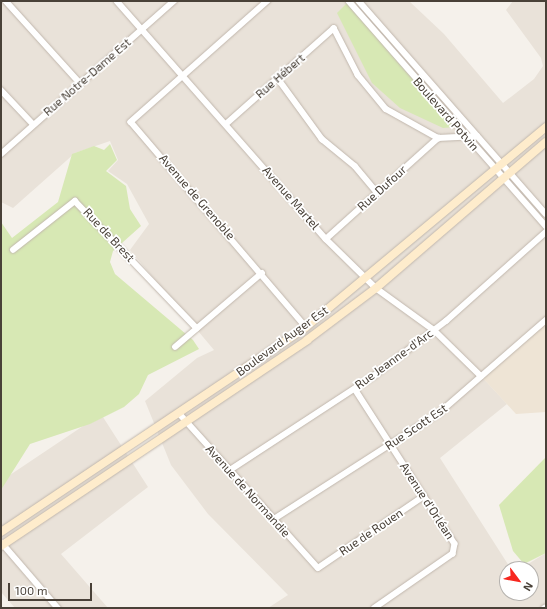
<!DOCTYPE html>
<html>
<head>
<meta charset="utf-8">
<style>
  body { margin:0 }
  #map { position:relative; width:547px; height:609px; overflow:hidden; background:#f5f1eb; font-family:"Exo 2",sans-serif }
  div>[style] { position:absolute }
  .residential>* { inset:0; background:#e9e2d9 }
  .education>* { inset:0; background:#eee4d5 }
  .green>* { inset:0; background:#d7e8b4 }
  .roads { filter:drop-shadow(0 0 1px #c1b7ad) drop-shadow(0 0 1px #c1b7ad) }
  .minor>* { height:5.5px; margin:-2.75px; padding:0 2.75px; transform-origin:2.75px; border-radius:2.75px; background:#fff }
  .tertiary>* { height:7px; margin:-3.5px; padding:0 3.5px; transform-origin:3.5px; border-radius:3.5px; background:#fff }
  .secondary>* { height:8px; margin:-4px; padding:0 4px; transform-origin:4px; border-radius:4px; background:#feeccc }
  span { translate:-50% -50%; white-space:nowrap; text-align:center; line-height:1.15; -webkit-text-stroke:3.5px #fff; paint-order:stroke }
  .street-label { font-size:12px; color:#494138 }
  .frame { position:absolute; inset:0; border:2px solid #494138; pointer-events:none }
  .north { position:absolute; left:499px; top:561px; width:40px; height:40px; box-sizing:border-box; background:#fff; border:1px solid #b6b3af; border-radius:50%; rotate:122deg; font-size:11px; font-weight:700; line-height:16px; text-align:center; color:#494138 }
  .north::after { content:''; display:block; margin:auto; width:14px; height:18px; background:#f7271f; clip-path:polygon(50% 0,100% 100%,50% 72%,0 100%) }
  .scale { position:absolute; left:8px; top:583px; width:84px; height:18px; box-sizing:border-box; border:2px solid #494138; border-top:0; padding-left:5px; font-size:12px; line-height:14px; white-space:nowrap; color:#494138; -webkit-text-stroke:3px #fff; paint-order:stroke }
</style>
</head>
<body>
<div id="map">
  <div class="residential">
    <i style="clip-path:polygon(1px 1px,409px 1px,444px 34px,503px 103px,534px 79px,543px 66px,541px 58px,506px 10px,513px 1px,546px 1px,546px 320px,482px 377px,507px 404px,440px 458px,511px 569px,507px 569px,507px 593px,531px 593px,531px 569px,520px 569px,546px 553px,546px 608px,268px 608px,288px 595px,208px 514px,171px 465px,145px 401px,197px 358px,214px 350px,130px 250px,149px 224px,127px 184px,108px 171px,118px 160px,110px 141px,75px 153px,13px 208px,1px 202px)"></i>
    <i style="clip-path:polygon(101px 414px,148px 487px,61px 554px,108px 608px,15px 608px,1px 592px,1px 481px)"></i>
  </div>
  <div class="education">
    <i style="clip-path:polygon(546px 320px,546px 412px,516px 414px,481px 376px)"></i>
  </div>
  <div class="green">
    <i style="clip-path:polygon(347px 3px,454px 127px,443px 128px,400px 108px,372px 83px,337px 13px)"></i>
    <i style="clip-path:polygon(110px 144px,117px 160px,106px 171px,126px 186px,130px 209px,141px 226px,113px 251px,110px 262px,115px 274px,193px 340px,199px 349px,148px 375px,139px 394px,124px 407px,90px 424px,30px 444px,1px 490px,1px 222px,12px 238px,58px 202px,72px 154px,94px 146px,104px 150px)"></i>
    <i style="clip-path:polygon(546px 457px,546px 553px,524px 564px,513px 551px,499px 505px)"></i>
  </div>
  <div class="roads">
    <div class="minor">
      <i style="left:6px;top:1px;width:110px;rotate:47.9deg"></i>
      <i style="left:117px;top:1px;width:317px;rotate:48.7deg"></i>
      <i style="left:326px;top:239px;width:70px;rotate:44.4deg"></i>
      <i style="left:376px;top:288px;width:72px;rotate:35.9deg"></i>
      <i style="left:434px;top:330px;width:66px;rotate:44.4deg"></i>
      <i style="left:268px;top:1px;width:183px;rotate:138.5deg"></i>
      <i style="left:131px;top:122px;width:270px;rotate:49.5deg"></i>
      <i style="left:349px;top:1px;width:299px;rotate:48.8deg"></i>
      <i style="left:359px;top:1px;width:283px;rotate:48.7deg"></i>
      <i style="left:277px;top:77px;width:77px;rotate:54deg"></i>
      <i style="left:322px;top:139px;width:43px;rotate:39.3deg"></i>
      <i style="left:355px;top:166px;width:34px;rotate:50deg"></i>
      <i style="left:1px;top:90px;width:47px;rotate:46.7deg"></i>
      <i style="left:226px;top:124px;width:144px;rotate:-41.6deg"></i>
      <i style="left:334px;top:28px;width:53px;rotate:62.9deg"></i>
      <i style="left:358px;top:75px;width:44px;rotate:50.5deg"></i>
      <i style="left:386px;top:109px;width:60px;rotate:29.1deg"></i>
      <i style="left:438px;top:138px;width:39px;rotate:-3deg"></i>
      <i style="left:1px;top:154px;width:231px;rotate:-41.5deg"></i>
      <i style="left:326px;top:239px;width:151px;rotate:-42deg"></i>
      <i style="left:13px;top:250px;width:79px;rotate:-38.3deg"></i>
      <i style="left:75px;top:201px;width:176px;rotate:46.2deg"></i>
      <i style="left:175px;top:347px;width:114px;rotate:-40.4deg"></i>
      <i style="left:355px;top:389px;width:184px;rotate:57.2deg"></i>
      <i style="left:455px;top:544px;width:10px;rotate:101deg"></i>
      <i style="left:453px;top:554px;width:95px;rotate:145.3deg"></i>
      <i style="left:179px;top:413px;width:208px;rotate:48.1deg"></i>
      <i style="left:318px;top:568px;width:128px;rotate:-34.2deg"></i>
      <i style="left:230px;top:470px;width:173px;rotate:-33.2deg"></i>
      <i style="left:375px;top:375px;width:89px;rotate:-37.3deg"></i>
      <i style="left:446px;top:321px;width:134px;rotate:-41.7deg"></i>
      <i style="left:274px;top:519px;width:196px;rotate:-32.7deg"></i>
      <i style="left:439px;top:413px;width:142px;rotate:-41deg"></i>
      <i style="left:2px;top:543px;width:86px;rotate:49.3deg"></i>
    </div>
    <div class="tertiary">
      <i style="left:544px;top:608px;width:2px;rotate:-27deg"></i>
    </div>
    <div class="secondary">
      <i style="left:1px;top:532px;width:367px;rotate:-33.9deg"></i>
      <i style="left:306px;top:327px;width:312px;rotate:-39.8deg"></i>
      <i style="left:1px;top:546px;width:369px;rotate:-33.9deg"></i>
      <i style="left:307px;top:340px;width:86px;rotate:-37deg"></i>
      <i style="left:376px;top:288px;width:224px;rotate:-40.7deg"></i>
    </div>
  </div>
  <div class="street-label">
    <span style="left:280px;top:76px;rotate:-41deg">Rue Hébert</span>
    <span style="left:87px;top:77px;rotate:-41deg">Rue Notre-Dame Est</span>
    <span style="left:446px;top:114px;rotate:49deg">Boulevard Potvin</span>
    <span style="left:382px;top:188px;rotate:-42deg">Rue Dufour</span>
    <span style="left:197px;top:197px;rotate:49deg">Avenue de Grenoble</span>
    <span style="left:291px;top:198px;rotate:49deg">Avenue Martel</span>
    <span style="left:109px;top:235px;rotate:47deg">Rue de Brest</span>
    <span style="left:282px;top:341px;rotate:-36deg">Boulevard Auger Est</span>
    <span style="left:394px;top:359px;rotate:-36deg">Rue Jeanne-d'Arc</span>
    <span style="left:416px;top:427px;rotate:-34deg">Rue Scott Est</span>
    <span style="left:248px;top:491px;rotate:48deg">Avenue de Normandie</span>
    <span style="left:427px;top:501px;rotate:57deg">Avenue d'Orléan</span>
    <span style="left:371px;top:532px;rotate:-34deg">Rue de Rouen</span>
  </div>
  <div class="frame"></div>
  <div class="north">N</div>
  <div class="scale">100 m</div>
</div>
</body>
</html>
